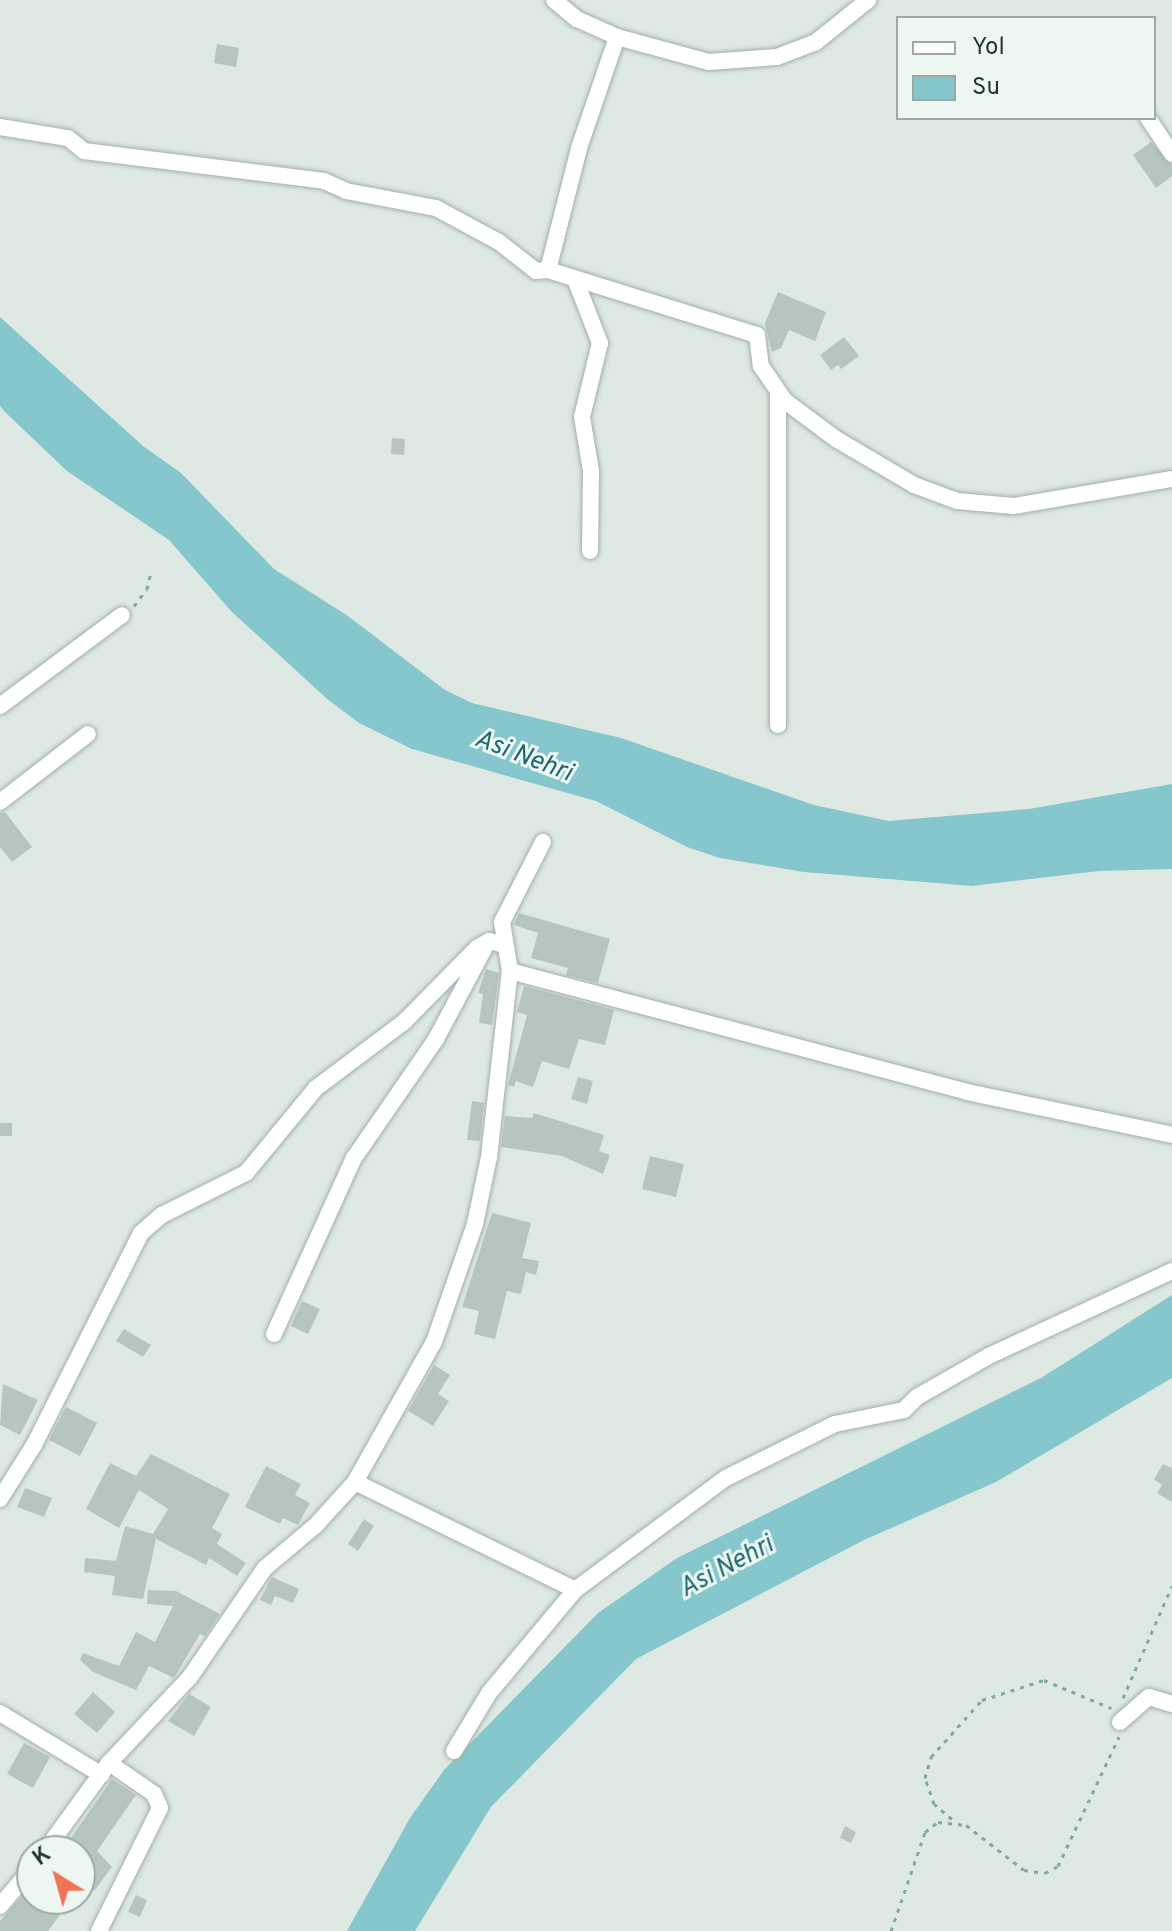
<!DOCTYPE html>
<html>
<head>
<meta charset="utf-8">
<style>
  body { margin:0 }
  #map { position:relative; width:1172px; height:1931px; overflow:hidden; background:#dee9e3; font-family:Overpass,sans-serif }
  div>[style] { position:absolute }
  .water>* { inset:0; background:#86c7cd }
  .building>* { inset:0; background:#b6c6bf }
  .path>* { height:3px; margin-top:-1.5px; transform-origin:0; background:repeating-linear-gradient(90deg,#7fac9b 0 4px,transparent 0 10px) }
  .roads { filter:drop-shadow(0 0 2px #a1b0aa) drop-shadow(0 0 2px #a1b0aa) }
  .street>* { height:16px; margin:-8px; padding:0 8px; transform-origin:8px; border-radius:8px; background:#fff }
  span { translate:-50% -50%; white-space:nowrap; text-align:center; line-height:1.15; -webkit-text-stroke:6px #eef6f1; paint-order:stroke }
  .water-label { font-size:26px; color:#1d6871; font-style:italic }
  .legend { position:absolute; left:896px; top:16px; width:260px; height:104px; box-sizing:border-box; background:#eef6f1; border:2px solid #9caaa4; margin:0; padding:10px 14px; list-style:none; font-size:24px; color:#203830 }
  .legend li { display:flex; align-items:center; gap:16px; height:40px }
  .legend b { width:40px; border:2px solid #9caaa4 }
  .north { position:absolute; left:16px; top:1835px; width:80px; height:80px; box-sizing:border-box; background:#eef6f1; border:2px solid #9caaa4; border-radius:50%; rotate:323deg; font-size:22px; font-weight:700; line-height:32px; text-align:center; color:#203830 }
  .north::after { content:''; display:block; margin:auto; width:28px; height:36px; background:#ee7357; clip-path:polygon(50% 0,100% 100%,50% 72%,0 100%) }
</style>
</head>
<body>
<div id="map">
  <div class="water">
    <i style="clip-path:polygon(0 317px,143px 446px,181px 473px,274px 569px,348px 616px,445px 690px,472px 703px,621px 738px,814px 805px,889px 821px,1029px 809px,1172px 784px,1172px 869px,1099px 871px,972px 886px,804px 872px,720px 858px,687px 847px,596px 801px,412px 749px,359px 723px,326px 698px,231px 611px,169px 540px,67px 471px,5px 412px,0 406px)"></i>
    <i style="clip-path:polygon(1172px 1295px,1172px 1378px,996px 1482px,864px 1540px,636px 1659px,491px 1807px,415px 1931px,347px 1931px,410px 1818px,444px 1770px,598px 1613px,677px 1558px,1041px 1378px)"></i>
  </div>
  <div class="building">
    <i style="clip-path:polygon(217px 44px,239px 48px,236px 67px,214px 63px)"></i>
    <i style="clip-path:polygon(1151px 142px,1172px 165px,1172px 176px,1156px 188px,1133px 155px)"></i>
    <i style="clip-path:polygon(778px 292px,826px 312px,815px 341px,789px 330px,781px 348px,772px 352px,765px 323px)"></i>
    <i style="clip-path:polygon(844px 337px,859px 356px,841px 369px,838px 365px,831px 370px,820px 355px)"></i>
    <i style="clip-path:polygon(392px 438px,405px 439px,404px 455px,391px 454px)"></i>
    <i style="clip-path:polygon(5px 812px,32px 847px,12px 862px,0 847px,0 813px)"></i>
    <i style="clip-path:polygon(519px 913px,610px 939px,598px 983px,566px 975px,568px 968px,531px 958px,538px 933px,514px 925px)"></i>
    <i style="clip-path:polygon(486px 969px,499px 973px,492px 1025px,479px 1023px,483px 994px,478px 993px)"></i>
    <i style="clip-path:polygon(524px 986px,614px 1010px,605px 1045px,579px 1039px,569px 1069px,542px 1061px,533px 1087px,516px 1081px,514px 1087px,508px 1085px,527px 1015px,517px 1012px)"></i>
    <i style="clip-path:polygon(578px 1077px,593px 1081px,587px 1104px,571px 1099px)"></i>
    <i style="clip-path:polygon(472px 1101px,484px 1103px,480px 1141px,467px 1140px)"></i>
    <i style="clip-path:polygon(534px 1113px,604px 1135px,599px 1151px,610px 1155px,603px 1174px,562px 1156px,501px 1147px,505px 1116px,532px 1118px)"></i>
    <i style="clip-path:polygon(0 1123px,12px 1123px,12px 1136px,0 1136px)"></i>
    <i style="clip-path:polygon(650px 1156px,684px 1164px,676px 1197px,642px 1189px)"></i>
    <i style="clip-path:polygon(492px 1213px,531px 1223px,522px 1258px,539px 1261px,536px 1275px,526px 1272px,521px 1294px,507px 1291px,495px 1339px,474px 1334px,479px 1311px,462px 1307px)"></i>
    <i style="clip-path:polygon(302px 1301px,320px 1309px,308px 1334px,291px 1326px)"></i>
    <i style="clip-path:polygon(124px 1329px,151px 1345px,143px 1357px,116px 1341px)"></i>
    <i style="clip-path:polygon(434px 1365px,450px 1375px,438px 1394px,449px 1401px,433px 1426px,408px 1411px)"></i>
    <i style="clip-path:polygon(3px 1384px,38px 1400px,20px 1435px,0 1425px)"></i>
    <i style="clip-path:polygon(66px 1407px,97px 1423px,80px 1456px,49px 1440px)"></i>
    <i style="clip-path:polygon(151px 1454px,230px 1494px,212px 1528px,222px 1534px,217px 1544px,246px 1563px,237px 1576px,209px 1558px,206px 1565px,156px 1539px,143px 1599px,112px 1595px,115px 1576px,84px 1572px,85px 1558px,116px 1561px,125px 1526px,153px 1534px,168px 1509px,139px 1490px,119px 1528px,86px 1509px,110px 1463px,136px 1476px)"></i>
    <i style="clip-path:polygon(1163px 1464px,1172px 1468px,1172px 1502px,1157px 1493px,1162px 1485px,1154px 1479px)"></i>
    <i style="clip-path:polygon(266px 1466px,301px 1484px,295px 1495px,310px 1503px,298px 1525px,283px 1518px,280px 1524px,245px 1507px)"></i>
    <i style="clip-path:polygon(25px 1488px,52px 1498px,44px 1517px,17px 1507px)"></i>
    <i style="clip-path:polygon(364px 1519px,374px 1526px,358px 1551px,348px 1544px)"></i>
    <i style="clip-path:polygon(272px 1577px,299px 1589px,293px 1603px,275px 1596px,271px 1605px,260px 1600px)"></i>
    <i style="clip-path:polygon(148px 1590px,176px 1591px,220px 1614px,205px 1636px,200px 1634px,174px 1678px,149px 1666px,136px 1690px,93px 1672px,80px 1660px,83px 1653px,119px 1666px,136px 1632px,155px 1642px,173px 1606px,147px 1604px)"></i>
    <i style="clip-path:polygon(93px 1692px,115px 1712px,97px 1733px,74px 1714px)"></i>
    <i style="clip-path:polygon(189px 1694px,211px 1707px,194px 1736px,168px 1721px)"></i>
    <i style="clip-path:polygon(24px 1743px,50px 1757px,33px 1788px,7px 1774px)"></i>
    <i style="clip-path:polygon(112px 1779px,136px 1795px,97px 1851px,112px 1867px,94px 1891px,80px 1879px,80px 1851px,62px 1851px)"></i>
    <i style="clip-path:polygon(845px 1826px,856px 1832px,851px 1843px,840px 1838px)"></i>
    <i style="clip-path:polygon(32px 1885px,32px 1899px,44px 1899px,62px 1912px,48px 1931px,0 1931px,0 1921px)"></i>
    <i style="clip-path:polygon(136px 1895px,147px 1900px,140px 1917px,128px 1912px)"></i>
  </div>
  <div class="path">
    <i style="left:134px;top:606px;width:21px;rotate:-53deg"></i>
    <i style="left:147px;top:589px;width:18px;rotate:-77deg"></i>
    <i style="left:1123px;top:1698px;width:122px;rotate:-66.4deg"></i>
    <i style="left:952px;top:1819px;width:23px;rotate:-140deg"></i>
    <i style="left:934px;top:1804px;width:28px;rotate:-109deg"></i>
    <i style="left:925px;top:1778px;width:22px;rotate:-74deg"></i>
    <i style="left:931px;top:1757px;width:76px;rotate:-48.2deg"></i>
    <i style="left:982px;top:1700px;width:65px;rotate:-17.9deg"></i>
    <i style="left:1044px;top:1680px;width:73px;rotate:22.7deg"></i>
    <i style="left:891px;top:1931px;width:105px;rotate:-71deg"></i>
    <i style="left:925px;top:1832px;width:16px;rotate:-38deg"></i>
    <i style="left:938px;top:1822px;width:28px;rotate:6deg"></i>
    <i style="left:966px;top:1825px;width:73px;rotate:37.8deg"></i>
    <i style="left:1024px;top:1870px;width:21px;rotate:8deg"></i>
    <i style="left:1045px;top:1873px;width:15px;rotate:-28deg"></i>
    <i style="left:1058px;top:1866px;width:143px;rotate:-64.7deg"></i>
  </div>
  <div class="roads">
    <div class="street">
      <i style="left:554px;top:0;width:30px;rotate:40deg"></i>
      <i style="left:577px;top:19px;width:44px;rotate:24.2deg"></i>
      <i style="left:1148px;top:118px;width:43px;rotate:56.3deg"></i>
      <i style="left:0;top:127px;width:69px;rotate:9.2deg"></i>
      <i style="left:68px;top:138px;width:21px;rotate:39deg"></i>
      <i style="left:84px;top:151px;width:242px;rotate:7.1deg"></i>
      <i style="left:324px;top:181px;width:24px;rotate:24deg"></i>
      <i style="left:346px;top:191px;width:92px;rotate:10.7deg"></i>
      <i style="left:436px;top:208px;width:72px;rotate:28.4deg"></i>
      <i style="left:499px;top:242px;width:47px;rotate:38.1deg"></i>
      <i style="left:536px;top:271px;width:12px;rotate:-5deg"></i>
      <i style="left:548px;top:270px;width:126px;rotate:-75.7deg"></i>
      <i style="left:579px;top:148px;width:117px;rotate:-71.1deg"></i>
      <i style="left:617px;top:37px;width:95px;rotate:15.2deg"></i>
      <i style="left:709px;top:62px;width:68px;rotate:-4.2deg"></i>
      <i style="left:777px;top:57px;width:42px;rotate:-21deg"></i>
      <i style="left:816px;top:42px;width:67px;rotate:-38.9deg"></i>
      <i style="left:548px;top:270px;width:219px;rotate:17.3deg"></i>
      <i style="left:757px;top:335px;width:31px;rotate:83deg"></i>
      <i style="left:761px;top:366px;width:42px;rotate:55.6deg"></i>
      <i style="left:785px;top:401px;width:64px;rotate:36.7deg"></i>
      <i style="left:836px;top:439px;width:91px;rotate:30.5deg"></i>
      <i style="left:914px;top:485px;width:46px;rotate:20.4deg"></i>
      <i style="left:957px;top:501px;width:57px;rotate:5deg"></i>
      <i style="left:1014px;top:506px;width:160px;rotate:-9.7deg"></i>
      <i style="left:575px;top:279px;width:69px;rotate:68.7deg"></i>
      <i style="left:600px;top:343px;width:76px;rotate:103.7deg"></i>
      <i style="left:582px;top:417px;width:55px;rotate:80.5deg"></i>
      <i style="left:591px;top:471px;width:80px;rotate:90.7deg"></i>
      <i style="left:0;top:706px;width:152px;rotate:-36.7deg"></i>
      <i style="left:778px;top:725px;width:332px;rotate:-90deg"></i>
      <i style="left:0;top:802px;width:111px;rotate:-37.7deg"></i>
      <i style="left:510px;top:971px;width:473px;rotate:14.8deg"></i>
      <i style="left:967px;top:1092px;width:209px;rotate:11.8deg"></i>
      <i style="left:274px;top:1334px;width:193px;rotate:-65.6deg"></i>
      <i style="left:354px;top:1158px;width:145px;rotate:-55.4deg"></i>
      <i style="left:436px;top:1039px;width:102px;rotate:-61.9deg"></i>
      <i style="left:355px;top:1482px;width:245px;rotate:26.1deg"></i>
      <i style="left:575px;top:1590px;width:188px;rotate:-36.6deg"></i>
      <i style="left:726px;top:1478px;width:122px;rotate:-26.4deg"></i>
      <i style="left:835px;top:1424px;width:70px;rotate:-11.5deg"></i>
      <i style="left:904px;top:1410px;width:18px;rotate:-45deg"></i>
      <i style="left:917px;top:1397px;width:83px;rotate:-29.7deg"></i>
      <i style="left:989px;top:1356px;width:202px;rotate:-24.9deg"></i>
      <i style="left:0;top:1499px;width:64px;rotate:-57.8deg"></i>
      <i style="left:34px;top:1445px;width:237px;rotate:-63.2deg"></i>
      <i style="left:141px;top:1233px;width:28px;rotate:-41deg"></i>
      <i style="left:162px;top:1215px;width:94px;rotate:-26.6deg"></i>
      <i style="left:246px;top:1173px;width:110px;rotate:-50.5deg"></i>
      <i style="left:316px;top:1088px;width:110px;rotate:-36.9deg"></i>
      <i style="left:404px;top:1022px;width:104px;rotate:-45.4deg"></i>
      <i style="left:477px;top:948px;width:14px;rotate:-30deg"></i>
      <i style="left:489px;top:941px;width:16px;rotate:15deg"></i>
      <i style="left:0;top:1713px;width:119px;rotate:31.3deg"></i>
      <i style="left:1120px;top:1722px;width:38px;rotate:-41deg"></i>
      <i style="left:1149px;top:1697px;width:24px;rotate:17deg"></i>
      <i style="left:454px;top:1751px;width:68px;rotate:-58.9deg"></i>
      <i style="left:489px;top:1693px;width:134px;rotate:-50.1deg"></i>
      <i style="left:45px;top:1851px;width:109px;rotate:-54deg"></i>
      <i style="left:109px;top:1763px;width:118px;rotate:-46.7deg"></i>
      <i style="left:190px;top:1677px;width:132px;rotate:-55.5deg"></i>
      <i style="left:265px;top:1568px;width:67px;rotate:-40.1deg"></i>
      <i style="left:316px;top:1525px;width:58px;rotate:-47.8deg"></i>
      <i style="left:355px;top:1482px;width:161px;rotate:-60.6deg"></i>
      <i style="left:434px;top:1342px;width:125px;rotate:-70.8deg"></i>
      <i style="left:475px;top:1224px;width:68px;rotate:-78.2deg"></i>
      <i style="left:489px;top:1157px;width:187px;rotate:-83.6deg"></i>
      <i style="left:510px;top:971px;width:50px;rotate:-99.3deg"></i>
      <i style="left:502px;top:922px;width:90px;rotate:-62.9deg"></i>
      <i style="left:0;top:1906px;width:50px;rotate:-49.9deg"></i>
      <i style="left:99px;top:1931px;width:137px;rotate:-63.6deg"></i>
      <i style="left:160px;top:1808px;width:15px;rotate:-113deg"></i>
      <i style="left:154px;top:1794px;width:55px;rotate:-145.4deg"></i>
    </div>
  </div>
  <div class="water-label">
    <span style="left:523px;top:757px;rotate:21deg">Asi Nehri</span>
    <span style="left:727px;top:1568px;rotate:-28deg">Asi Nehri</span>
  </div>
  <ul class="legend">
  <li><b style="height:10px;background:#fff"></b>Yol</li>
  <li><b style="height:22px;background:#86c7cd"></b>Su</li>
  </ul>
  <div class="north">K</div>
</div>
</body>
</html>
